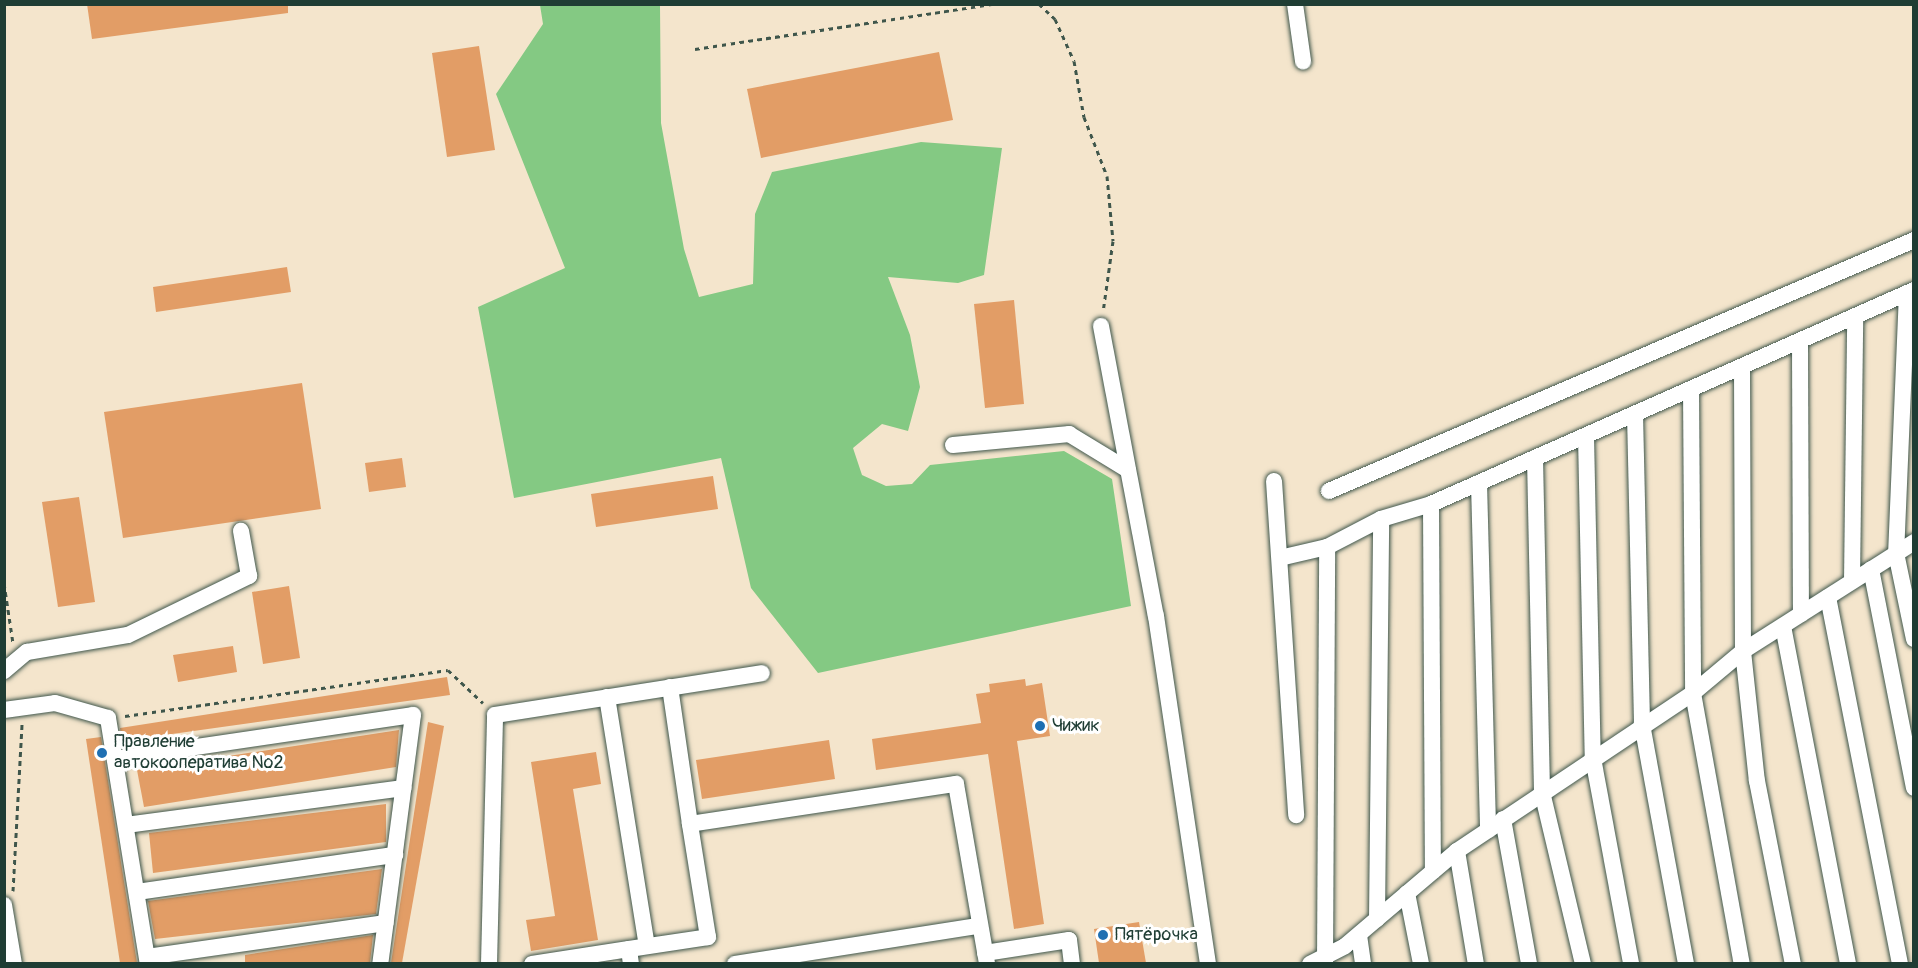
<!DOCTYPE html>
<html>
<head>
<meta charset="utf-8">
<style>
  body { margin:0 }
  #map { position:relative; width:1918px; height:968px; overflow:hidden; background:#f4e5cc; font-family:Pangolin,sans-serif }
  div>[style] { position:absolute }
  .green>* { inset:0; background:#84c983 }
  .building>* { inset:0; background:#e29d66 }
  .path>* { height:3px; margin-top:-1.5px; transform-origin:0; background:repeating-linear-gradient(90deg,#3f564b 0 4.5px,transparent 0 9px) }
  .roads { filter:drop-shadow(0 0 2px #3f564b) drop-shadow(0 0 2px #3f564b) }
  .minor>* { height:16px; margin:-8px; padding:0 8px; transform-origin:8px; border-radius:8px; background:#fff }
  .dots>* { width:16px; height:16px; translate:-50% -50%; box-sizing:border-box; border:3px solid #fff; border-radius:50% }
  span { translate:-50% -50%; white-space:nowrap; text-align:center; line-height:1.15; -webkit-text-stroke:6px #fff; paint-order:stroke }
  .poi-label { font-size:18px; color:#1f3d34 }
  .left { translate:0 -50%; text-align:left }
  .frame { position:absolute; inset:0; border:6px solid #1f3d34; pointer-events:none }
</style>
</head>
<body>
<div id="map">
  <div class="green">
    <i style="clip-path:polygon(540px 5px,660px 5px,661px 123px,684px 249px,699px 297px,753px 284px,755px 214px,772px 172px,921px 142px,1002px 148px,984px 275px,958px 283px,888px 277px,910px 335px,920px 387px,908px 431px,882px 424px,853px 448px,862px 475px,886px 486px,912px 484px,930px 465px,1064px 451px,1112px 479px,1131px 606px,818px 673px,751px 588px,721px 458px,514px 498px,478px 307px,565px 268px,496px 94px,543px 24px)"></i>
  </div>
  <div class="building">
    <i style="clip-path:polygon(87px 4px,288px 4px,288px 13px,92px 39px)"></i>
    <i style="clip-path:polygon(479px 46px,495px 150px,447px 157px,432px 53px)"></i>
    <i style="clip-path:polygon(939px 52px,953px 120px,761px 158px,747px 89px)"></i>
    <i style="clip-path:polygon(287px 267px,291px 292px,156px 312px,153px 287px)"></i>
    <i style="clip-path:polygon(1014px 300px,1024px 404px,985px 408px,974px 304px)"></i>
    <i style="clip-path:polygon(302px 383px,321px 509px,123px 538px,104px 412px)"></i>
    <i style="clip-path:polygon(402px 458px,406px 487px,369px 492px,365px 463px)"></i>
    <i style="clip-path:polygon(713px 476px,718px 509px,596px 527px,591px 494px)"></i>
    <i style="clip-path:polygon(79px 497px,95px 602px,58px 607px,42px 502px)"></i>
    <i style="clip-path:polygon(289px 586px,300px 658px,263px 664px,252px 592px)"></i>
    <i style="clip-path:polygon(233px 646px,237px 672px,178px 682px,173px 655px)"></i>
    <i style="clip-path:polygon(447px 677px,450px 695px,122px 741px,120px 728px)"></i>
    <i style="clip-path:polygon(1025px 679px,1026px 686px,1042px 683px,1050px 736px,1017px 741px,1044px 924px,1014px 929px,988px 754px,876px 770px,872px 739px,981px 723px,976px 694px,990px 692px,989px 684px)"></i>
    <i style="clip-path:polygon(428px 722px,444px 726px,402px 963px,391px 963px)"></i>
    <i style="clip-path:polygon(399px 730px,396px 767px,144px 807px,137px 770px)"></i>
    <i style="clip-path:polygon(101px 737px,137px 963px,120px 963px,86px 739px)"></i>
    <i style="clip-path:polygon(829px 740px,835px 779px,702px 799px,696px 760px)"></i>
    <i style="clip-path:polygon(596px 752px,601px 784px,573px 789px,598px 940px,531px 951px,526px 920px,555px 916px,531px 762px)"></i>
    <i style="clip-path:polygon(386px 804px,386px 842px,153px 873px,149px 833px)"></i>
    <i style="clip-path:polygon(382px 869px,376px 914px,155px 939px,148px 901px)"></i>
    <i style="clip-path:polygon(1139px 922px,1146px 963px,1099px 963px,1094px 929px)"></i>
    <i style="clip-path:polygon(373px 935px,370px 963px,245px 963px,245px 955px)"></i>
  </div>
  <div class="path">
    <i style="left:1039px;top:4px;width:22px;rotate:43deg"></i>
    <i style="left:1055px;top:19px;width:46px;rotate:65.7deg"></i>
    <i style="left:1074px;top:61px;width:57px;rotate:79.9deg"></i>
    <i style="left:1084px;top:117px;width:63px;rotate:68.7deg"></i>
    <i style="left:1107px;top:176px;width:65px;rotate:84.7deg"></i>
    <i style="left:1113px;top:241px;width:72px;rotate:98deg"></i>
    <i style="left:695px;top:49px;width:300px;rotate:-8.6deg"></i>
    <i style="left:4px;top:583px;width:61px;rotate:81.5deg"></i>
    <i style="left:125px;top:716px;width:326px;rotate:-8.1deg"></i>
    <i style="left:448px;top:670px;width:48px;rotate:43.3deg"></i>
    <i style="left:13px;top:891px;width:167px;rotate:-86.9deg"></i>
  </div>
  <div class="roads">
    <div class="minor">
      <i style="left:1295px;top:4px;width:58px;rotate:82deg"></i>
      <i style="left:1907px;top:293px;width:260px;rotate:92.4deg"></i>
      <i style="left:1896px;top:553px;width:88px;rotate:78.2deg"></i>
      <i style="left:1101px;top:326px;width:295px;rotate:79.3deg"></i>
      <i style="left:1156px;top:616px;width:352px;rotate:81.5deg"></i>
      <i style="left:1800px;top:342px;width:272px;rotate:89.8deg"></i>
      <i style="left:1742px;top:367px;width:284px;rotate:89.8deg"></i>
      <i style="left:1743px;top:651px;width:131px;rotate:83.9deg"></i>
      <i style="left:1757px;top:781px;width:187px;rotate:78.9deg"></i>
      <i style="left:1691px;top:389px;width:304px;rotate:89.6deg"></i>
      <i style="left:1693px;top:693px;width:275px;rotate:79.8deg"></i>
      <i style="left:1635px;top:414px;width:310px;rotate:88.7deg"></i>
      <i style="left:1642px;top:724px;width:244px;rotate:79.6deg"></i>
      <i style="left:1586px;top:436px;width:322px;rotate:88.8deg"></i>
      <i style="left:1593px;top:758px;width:209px;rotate:79.5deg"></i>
      <i style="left:953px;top:445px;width:117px;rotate:-5.4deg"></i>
      <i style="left:1069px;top:434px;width:69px;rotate:31.4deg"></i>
      <i style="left:1535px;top:458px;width:334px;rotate:88.8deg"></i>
      <i style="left:1542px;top:792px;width:177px;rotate:76.6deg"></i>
      <i style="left:1274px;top:481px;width:335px;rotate:86.2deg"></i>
      <i style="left:1479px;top:483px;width:347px;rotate:88.5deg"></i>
      <i style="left:1329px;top:491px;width:637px;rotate:-23.22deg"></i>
      <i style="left:1431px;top:504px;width:367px;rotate:89.7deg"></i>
      <i style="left:1284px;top:557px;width:44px;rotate:-13.1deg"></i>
      <i style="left:1327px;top:547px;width:61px;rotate:-27.4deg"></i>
      <i style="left:1381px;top:519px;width:52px;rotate:-16.7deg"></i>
      <i style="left:1431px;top:504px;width:528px;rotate:-23.9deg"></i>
      <i style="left:1871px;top:569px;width:223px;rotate:78.9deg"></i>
      <i style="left:1852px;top:581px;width:264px;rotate:-89.3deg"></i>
      <i style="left:1828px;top:597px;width:374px;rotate:78.9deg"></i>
      <i style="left:1783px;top:626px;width:344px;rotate:79.1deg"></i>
      <i style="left:4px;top:671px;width:30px;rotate:-40deg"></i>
      <i style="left:27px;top:652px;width:102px;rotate:-9.6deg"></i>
      <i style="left:128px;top:635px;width:135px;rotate:-26deg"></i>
      <i style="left:249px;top:576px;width:46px;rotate:-100.1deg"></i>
      <i style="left:670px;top:687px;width:138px;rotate:81.7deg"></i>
      <i style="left:607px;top:697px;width:252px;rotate:80.9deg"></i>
      <i style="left:4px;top:710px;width:51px;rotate:-7.8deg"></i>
      <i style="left:55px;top:703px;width:55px;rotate:15.8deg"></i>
      <i style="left:108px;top:718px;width:249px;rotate:80.8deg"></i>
      <i style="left:115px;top:759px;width:301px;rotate:-8.4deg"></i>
      <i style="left:413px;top:715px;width:251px;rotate:97.5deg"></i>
      <i style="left:1503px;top:819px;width:147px;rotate:79.8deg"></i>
      <i style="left:126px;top:825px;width:280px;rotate:-7.6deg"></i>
      <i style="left:1457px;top:851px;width:115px;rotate:80.5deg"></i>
      <i style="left:137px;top:892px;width:261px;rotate:-8.2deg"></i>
      <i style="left:1407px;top:893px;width:72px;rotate:78.8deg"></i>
      <i style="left:4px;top:905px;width:60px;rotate:80.4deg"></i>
      <i style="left:1377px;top:919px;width:400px;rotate:-89.4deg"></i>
      <i style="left:1359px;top:935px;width:29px;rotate:82deg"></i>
      <i style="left:985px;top:953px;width:85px;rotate:-8.8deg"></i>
      <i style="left:1069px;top:940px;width:24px;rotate:83deg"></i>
      <i style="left:147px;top:957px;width:241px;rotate:-8.1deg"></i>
      <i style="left:489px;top:964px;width:249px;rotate:-88.6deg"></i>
      <i style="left:495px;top:715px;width:270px;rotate:-8.9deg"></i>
      <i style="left:532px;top:964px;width:98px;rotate:-8.8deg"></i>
      <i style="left:631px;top:964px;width:15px;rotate:-98deg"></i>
      <i style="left:629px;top:949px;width:80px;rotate:-8.6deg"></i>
      <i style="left:708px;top:937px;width:114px;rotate:-99.1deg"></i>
      <i style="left:690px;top:824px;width:269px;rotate:-8.6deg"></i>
      <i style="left:956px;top:784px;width:183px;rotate:80.2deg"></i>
      <i style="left:735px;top:964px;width:246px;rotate:-8.9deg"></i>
      <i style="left:1310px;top:964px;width:39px;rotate:-27deg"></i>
      <i style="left:1345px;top:946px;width:147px;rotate:-40.3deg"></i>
      <i style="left:1457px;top:851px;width:284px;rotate:-33.8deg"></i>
      <i style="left:1693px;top:693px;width:65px;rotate:-40deg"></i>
      <i style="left:1743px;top:651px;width:203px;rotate:-32.5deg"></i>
      <i style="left:1325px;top:964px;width:417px;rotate:-89.7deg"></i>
    </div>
  </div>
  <div class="dots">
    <i style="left:1040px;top:726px;background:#1f6fb2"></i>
    <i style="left:102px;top:753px;background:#1f6fb2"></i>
    <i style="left:1103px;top:935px;background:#1f6fb2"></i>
  </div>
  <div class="poi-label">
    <span class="left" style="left:1052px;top:726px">Чижик</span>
    <span class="left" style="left:114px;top:753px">Правление<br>автокооператива №2</span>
    <span class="left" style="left:1115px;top:935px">Пятёрочка</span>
  </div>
  <div class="frame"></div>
</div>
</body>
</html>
